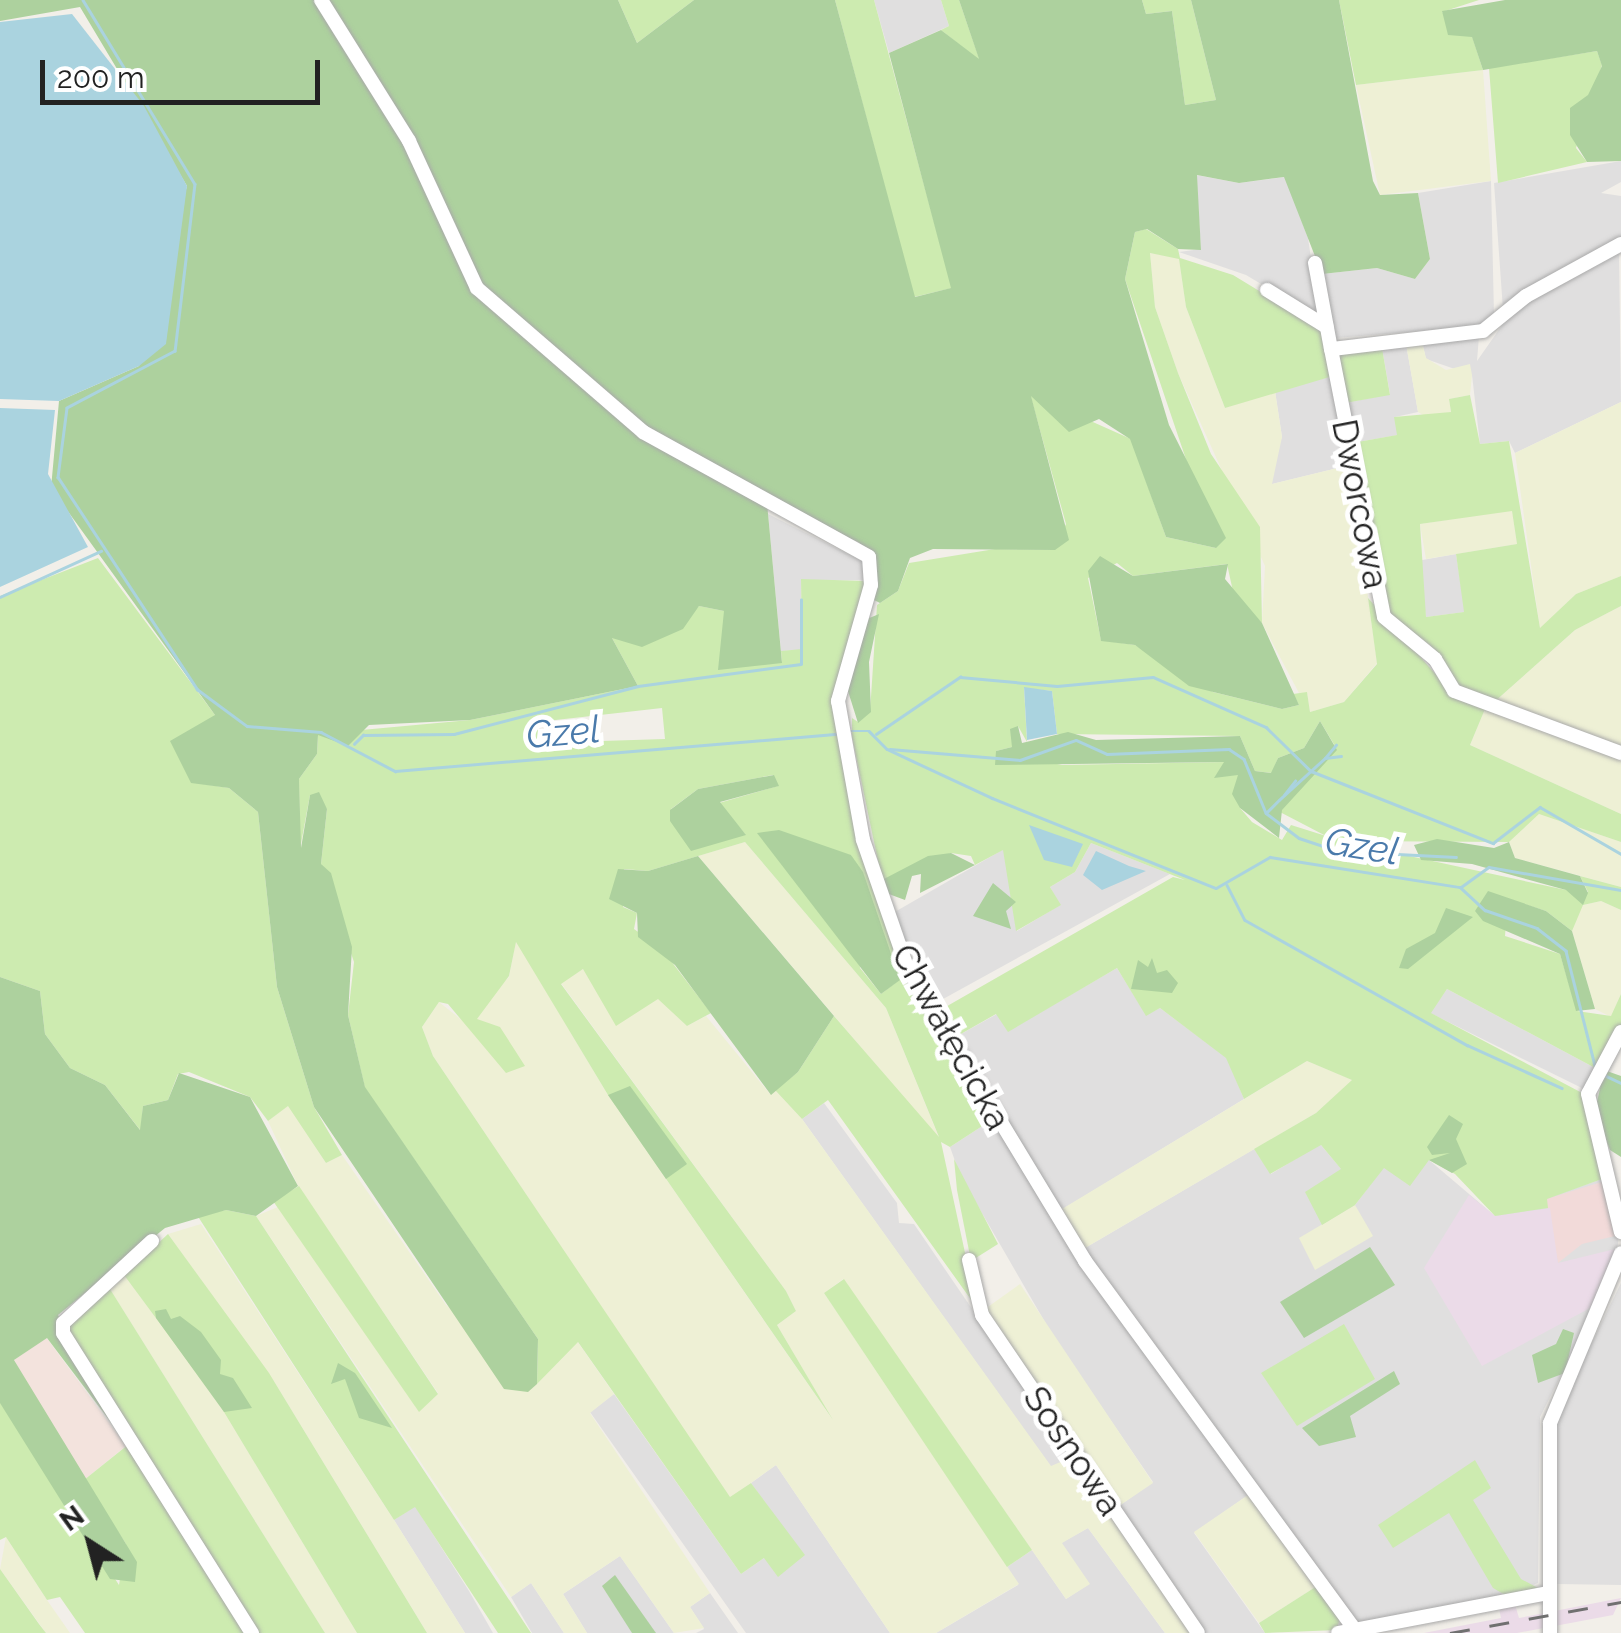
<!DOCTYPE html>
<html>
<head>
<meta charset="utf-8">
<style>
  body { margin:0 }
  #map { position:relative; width:1621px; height:1633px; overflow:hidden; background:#f2efe9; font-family:Raleway,sans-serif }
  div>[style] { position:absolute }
  .residential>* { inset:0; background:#e0dfdf }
  .commercial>* { inset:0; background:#f2dad9 }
  .industrial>* { inset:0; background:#ebdbe8 }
  .military>* { inset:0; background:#f3e3dd }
  .farmland>* { inset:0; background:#eef0d5 }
  .grass>* { inset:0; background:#cdebb0 }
  .forest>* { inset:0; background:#add19e }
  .water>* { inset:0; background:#aad3df }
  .stream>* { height:2.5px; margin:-1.25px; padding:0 1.25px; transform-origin:1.25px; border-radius:1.25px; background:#aad3df }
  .roads { filter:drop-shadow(0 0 2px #a9a9a9) drop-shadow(0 0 2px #a9a9a9) }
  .minor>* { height:14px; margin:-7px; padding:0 7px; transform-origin:7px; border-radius:7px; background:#fff }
  .rail>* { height:2.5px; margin-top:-1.25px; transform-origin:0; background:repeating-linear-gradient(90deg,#707070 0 20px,transparent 0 40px) }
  span { translate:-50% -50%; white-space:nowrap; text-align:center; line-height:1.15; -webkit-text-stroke:10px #fff; paint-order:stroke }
  .street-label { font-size:35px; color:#222 }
  .water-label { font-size:38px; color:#4a7aab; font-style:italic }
  .north { position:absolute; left:40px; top:1493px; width:100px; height:100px; -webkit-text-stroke:8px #fff; paint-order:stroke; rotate:324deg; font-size:28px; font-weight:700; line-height:40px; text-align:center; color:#222 }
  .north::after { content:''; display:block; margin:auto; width:35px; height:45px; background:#222; clip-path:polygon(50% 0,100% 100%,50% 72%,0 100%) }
  .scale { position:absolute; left:40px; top:60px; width:280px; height:45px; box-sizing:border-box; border:5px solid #222; border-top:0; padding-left:12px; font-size:30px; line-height:35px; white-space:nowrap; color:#222; -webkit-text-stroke:8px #fff; paint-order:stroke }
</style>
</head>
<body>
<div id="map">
  <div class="residential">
    <i style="clip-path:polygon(874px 0,941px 0,949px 26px,889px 53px)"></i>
    <i style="clip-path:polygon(1621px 161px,1621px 182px,1601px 193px,1621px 196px,1621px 241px,1503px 310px,1494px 183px)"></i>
    <i style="clip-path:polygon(1196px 175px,1239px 183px,1285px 177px,1308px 238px,1320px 319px,1246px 275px,1179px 252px,1201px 249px)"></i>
    <i style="clip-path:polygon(1491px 181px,1494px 315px,1483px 326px,1335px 338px,1322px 274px,1377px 268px,1415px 279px,1430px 259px,1418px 193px)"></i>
    <i style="clip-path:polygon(1619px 250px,1621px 402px,1515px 453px,1509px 441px,1480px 444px,1472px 375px,1426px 359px,1422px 342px,1479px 336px,1477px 361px,1512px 311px)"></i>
    <i style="clip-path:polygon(1406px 344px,1418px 412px,1395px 417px,1398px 435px,1352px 443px,1345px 403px,1390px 394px,1382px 348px)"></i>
    <i style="clip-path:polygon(1333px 376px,1350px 465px,1272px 484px,1268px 475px,1282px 437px,1275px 391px)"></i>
    <i style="clip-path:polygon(768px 514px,864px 562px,866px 580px,801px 581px,802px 650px,781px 651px)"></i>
    <i style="clip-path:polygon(1456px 554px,1465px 612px,1426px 617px,1417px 561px)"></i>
    <i style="clip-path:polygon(1091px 843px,1170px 874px,934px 1004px,893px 913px,1004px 849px,1017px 931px,1060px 905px,1050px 887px,1075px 872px)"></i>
    <i style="clip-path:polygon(1117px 968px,1146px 1015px,1160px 1008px,1227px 1058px,1244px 1099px,1063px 1209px,1085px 1248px,1254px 1149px,1271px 1174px,1320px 1144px,1342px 1170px,1355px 1205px,1384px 1167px,1429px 1160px,1495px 1216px,1602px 1179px,1619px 1235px,1615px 1268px,1540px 1417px,1538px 1583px,1502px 1598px,1354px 1628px,1251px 1493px,1194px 1533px,1265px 1633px,1203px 1633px,1116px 1508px,1153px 1482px,1053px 1336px,960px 1175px,950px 1147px,990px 1121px,932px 1011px,952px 1039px,997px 1014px,1008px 1031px)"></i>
    <i style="clip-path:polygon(1447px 989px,1597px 1069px,1586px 1090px,1430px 1013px)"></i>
    <i style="clip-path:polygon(824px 1103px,897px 1203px,899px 1223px,914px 1224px,1074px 1458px,1051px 1467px,802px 1119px)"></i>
    <i style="clip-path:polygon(1621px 1283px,1621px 1585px,1557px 1584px,1556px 1416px)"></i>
    <i style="clip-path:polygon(614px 1394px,741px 1574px,764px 1558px,804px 1556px,751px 1483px,776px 1465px,890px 1633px,746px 1633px,590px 1412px)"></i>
    <i style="clip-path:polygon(415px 1506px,469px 1591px,493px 1633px,465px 1633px,394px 1520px)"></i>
    <i style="clip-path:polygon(1088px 1528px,1165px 1633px,936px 1633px,1018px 1585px,1007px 1567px,1032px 1550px,1066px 1599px,1089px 1584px,1061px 1543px)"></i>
    <i style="clip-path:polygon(620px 1556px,674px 1633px,587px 1633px,563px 1594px)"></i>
    <i style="clip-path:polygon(531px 1583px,564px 1633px,532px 1633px,511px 1597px)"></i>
    <i style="clip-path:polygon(710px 1593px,738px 1633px,696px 1633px,704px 1629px,690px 1607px)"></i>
  </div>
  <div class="commercial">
    <i style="clip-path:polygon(1605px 1181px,1619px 1235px,1582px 1244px,1558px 1263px,1546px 1199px)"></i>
  </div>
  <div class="industrial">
    <i style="clip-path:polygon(1469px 1195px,1495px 1216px,1550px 1208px,1558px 1263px,1615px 1249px,1605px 1300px,1482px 1366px,1424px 1268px)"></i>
    <i style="clip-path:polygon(1621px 1598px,1613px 1615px,1517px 1633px,1424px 1633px,1501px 1618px,1498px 1603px,1514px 1601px,1519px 1618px)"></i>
  </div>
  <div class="military">
    <i style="clip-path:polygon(46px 1337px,126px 1446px,84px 1480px,14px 1360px)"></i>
  </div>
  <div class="farmland">
    <i style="clip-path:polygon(1483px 70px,1491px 181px,1380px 195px,1356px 85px)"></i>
    <i style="clip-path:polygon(1150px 253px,1179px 258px,1186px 307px,1225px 408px,1275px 391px,1282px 437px,1272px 484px,1350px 465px,1377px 663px,1344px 702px,1310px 712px,1307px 693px,1299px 693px,1262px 623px,1265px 566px,1178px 373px,1155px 307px)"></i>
    <i style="clip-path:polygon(1422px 342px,1426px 358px,1446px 370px,1470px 364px,1472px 375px,1470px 395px,1449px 399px,1451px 412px,1428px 418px,1418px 412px,1406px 344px)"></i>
    <i style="clip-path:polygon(1621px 402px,1621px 576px,1576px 594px,1540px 629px,1515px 453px)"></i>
    <i style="clip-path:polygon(1512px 510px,1517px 544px,1426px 559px,1420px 524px)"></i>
    <i style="clip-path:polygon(1621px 606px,1621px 748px,1490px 706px,1575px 630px)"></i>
    <i style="clip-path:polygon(1485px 709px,1621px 756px,1621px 814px,1470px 745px)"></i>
    <i style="clip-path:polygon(1539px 814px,1621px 842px,1621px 887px,1515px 858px,1509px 842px)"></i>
    <i style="clip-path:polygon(745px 842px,886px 1008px,940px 1140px,698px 856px)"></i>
    <i style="clip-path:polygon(1601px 901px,1621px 910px,1621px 994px,1611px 1017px,1595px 1009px,1570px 924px,1583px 905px)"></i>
    <i style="clip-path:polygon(516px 941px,608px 1095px,832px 1419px,777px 1325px,796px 1311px,786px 1291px,561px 983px,583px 969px,658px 998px,687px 1026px,706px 1016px,770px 1094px,775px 1090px,802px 1119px,1051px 1466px,1070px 1458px,1191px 1633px,1165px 1633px,1088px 1528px,1062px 1543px,1090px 1584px,1066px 1599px,843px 1279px,824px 1293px,1019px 1584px,936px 1633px,890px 1633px,776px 1465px,730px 1498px,433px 1056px,422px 1027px,439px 1002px,473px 1029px,481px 1005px,509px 977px)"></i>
    <i style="clip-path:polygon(1307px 1061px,1353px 1080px,1316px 1113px,1085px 1248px,1062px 1209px)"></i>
    <i style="clip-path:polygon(288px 1105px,326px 1163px,342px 1155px,446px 1305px,537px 1384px,577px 1341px,614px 1394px,590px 1413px,710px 1593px,690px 1607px,704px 1628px,674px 1633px,620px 1556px,563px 1594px,587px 1633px,564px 1633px,531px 1583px,511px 1597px,256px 1216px,278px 1207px,419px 1411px,438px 1393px,298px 1186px,268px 1121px)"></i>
    <i style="clip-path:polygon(1355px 1205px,1373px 1236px,1315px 1270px,1299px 1238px)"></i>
    <i style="clip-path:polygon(201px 1224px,394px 1520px,465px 1633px,427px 1633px,275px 1383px,168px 1234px)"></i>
    <i style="clip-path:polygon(124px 1275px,217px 1400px,357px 1633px,325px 1633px,110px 1289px)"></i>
    <i style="clip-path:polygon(1020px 1284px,1153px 1483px,1116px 1508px,985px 1309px)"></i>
    <i style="clip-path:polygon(1251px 1493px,1317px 1586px,1259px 1623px,1194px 1532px)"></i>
    <i style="clip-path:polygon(6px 1537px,47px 1600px,70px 1633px,46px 1633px,0 1569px)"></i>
  </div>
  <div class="grass">
    <i style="clip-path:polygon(618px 0,694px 0,637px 43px)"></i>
    <i style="clip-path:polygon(835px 0,874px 0,952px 288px,914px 297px)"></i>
    <i style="clip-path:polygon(941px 0,959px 0,980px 61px,941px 30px,949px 26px)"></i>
    <i style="clip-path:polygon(1142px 0,1191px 0,1216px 100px,1185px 105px,1172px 11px,1146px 14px)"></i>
    <i style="clip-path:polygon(1339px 0,1479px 0,1442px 12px,1472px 36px,1483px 70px,1356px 85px)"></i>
    <i style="clip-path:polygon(1597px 51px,1602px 65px,1576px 148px,1587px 162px,1498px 183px,1489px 68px)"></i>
    <i style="clip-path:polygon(evenodd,1146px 229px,1178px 249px,1180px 258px,1233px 275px,1322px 329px,1333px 376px,1225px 408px,1186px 307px,1179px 259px,1150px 253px,1155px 307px,1178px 373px,1211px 454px,1260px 527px,1262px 623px,1234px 596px,1227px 564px,1133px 576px,1117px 563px,1088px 578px,1101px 640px,1135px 645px,1213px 692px,1282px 709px,1299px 705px,1293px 694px,1307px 692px,1310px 712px,1344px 702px,1377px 664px,1368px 598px,1455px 696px,1485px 709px,1470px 745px,1621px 814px,1621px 842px,1539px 814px,1509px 842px,1340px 841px,1566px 890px,1588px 892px,1580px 876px,1621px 887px,1621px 910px,1601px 901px,1583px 905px,1572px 931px,1546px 911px,1508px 899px,1505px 936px,1560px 954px,1577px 1011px,1611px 1016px,1621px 994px,1621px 1025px,1597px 1069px,1447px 989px,1431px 1013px,1584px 1094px,1602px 1179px,1547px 1199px,1548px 1208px,1495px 1216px,1455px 1174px,1429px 1160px,1410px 1186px,1384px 1168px,1355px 1205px,1322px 1225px,1305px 1192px,1341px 1169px,1321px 1145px,1270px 1174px,1254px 1149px,1316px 1113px,1352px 1080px,1307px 1061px,1244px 1099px,1226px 1058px,1160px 1008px,1146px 1016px,1117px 968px,1008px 1032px,996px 1014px,952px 1039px,935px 1013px,1173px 877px,1185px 880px,1091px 843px,1075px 872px,1050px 887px,1061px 905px,1016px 931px,1003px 850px,975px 865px,971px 856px,951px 853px,882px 880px,852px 737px,852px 718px,858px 722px,870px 712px,877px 605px,898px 591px,909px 563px,995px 549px,1054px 550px,1066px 524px,1030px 394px,1131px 439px,1166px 537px,1216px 548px,1125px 279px,1135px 232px,1146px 229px,1024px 688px,1052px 691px,1057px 734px,1240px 736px,1255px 771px,1272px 773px,1278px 758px,1304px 748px,1320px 721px,1335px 746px,1278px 811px,1326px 836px,1291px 825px,1282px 840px,1252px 822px,1240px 808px,1238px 774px,1215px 777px,1226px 762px,1062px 765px,996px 751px,1012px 747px,1018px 726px,1027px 742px,1024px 688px)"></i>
    <i style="clip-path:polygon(1382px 348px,1390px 395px,1345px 403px,1338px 353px)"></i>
    <i style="clip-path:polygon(evenodd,1470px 395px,1480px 444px,1509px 441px,1540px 628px,1576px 594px,1621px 576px,1621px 606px,1575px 630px,1492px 704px,1461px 691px,1430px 645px,1389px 615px,1352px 443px,1397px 435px,1394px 417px,1451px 412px,1449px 399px,1470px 395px,1512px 511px,1517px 544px,1456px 554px,1464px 612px,1426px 617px,1420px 524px,1512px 511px)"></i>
    <i style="clip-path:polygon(98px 558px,215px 715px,191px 782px,229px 788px,258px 812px,277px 987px,314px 1107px,342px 1155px,326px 1163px,288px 1106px,268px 1121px,250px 1097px,189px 1072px,178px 1074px,168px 1100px,143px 1106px,141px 1131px,105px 1085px,70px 1068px,45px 1034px,40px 991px,0 977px,0 596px)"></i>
    <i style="clip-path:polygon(evenodd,801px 579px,865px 581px,836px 696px,851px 791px,918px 996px,990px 1121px,950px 1147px,941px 1142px,977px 1308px,828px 1100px,802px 1119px,775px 1090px,798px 1072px,834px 1016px,939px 1137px,886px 1008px,745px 842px,648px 871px,624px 869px,623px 907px,637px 913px,634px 929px,661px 948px,711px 1013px,687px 1026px,658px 999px,616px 1026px,583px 969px,561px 984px,786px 1291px,796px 1311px,777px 1325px,833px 1420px,608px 1095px,516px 942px,509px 976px,477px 1019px,500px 1027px,525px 1066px,506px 1073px,448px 1004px,439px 1002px,422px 1027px,433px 1056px,730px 1497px,751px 1483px,805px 1555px,778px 1577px,764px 1558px,741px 1574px,578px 1342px,537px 1384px,538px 1339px,365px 1088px,348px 1015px,354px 962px,321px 864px,327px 809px,310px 795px,300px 849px,299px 779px,317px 754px,318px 734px,470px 720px,638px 686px,612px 638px,688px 617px,699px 606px,724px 611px,782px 662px,781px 651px,802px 649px,801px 579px,662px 708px,665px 739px,539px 743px,538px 722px,662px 708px,801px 579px,773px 775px,778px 786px,719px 803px,745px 834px,670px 821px,671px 809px,698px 789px,773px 775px,801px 579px,851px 855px,899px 980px,881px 994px,860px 968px,851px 855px)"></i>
    <i style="clip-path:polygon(954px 1159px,998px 1244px,971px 1261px,957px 1190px)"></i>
    <i style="clip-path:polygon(299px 1186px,438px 1394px,419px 1412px,273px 1201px)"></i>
    <i style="clip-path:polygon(226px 1210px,256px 1216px,531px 1633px,498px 1633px,415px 1507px,394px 1520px,197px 1215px)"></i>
    <i style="clip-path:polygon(168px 1234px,269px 1373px,427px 1633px,357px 1633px,218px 1402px,124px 1275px)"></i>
    <i style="clip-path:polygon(844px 1279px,1032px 1550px,1007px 1567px,824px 1293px)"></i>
    <i style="clip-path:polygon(110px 1289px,325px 1633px,259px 1633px,67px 1329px)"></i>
    <i style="clip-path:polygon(1344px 1324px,1375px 1379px,1297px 1426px,1261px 1373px)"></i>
    <i style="clip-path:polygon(0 1402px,119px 1585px,126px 1544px,84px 1480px,129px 1444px,247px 1633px,85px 1633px,60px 1597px,47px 1600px,6px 1537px,0 1540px)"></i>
    <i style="clip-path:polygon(1475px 1460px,1491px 1488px,1473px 1500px,1521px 1579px,1538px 1588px,1507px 1596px,1493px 1588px,1449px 1513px,1393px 1548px,1378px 1525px)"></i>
    <i style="clip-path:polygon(0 1569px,39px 1624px,46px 1633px,0 1633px)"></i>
    <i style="clip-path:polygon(1317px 1586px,1340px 1617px,1337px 1630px,1265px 1633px,1259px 1623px)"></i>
  </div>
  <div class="forest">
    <i style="clip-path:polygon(0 0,618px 0,637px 43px,694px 0,835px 0,915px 297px,951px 288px,889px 53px,941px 30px,979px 59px,959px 0,1142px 0,1146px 14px,1172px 11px,1185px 105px,1216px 100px,1191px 0,1339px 0,1373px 181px,1380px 195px,1418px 193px,1430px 259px,1415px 279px,1377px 268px,1322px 274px,1284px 177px,1239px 183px,1197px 175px,1201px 250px,1178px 249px,1147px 229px,1135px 232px,1125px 279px,1169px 425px,1226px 538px,1216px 548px,1166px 537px,1130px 439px,1099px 419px,1069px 432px,1031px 396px,1069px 540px,1055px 550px,933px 549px,910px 558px,898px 591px,880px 603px,872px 599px,870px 554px,858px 542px,767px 503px,782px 663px,718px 670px,724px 611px,699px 606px,683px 629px,642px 647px,612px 638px,638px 686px,470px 720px,369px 725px,348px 746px,318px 735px,317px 754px,299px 779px,301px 848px,310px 795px,319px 792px,327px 809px,321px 864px,331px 873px,352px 947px,348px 1015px,365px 1087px,538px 1339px,537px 1384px,528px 1392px,504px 1389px,314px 1107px,277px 987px,258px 812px,229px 788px,191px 783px,170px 741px,215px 715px,51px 488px,59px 401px,139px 366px,187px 186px,80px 7px,0 21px)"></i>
    <i style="clip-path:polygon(1505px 0,1621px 0,1621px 161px,1587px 162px,1570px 135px,1570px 108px,1588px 95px,1602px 66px,1597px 51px,1483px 70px,1472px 37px,1448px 35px,1442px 11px)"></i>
    <i style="clip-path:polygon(1100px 556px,1133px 576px,1228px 564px,1225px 579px,1262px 623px,1299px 705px,1282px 709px,1189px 686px,1135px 645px,1101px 641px,1088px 571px)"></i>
    <i style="clip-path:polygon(879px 614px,869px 662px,871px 712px,858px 723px,847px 688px,867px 619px)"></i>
    <i style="clip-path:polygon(1320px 721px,1337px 750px,1282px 810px,1279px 838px,1240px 808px,1232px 794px,1238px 775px,1214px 778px,1224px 762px,995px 765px,996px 751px,1012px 747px,1010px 729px,1018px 726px,1022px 743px,1068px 732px,1096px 740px,1240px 736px,1255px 771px,1271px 773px,1278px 758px,1304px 748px)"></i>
    <i style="clip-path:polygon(774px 775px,779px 786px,720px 802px,746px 835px,691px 851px,670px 821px,670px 810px,698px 789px)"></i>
    <i style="clip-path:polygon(779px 830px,851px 855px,863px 872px,900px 980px,881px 994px,757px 833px)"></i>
    <i style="clip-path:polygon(1437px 839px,1494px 848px,1509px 842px,1515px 858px,1580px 876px,1588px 893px,1583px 905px,1566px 890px,1472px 864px,1421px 860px,1414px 845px)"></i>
    <i style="clip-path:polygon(951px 853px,975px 865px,920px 893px,921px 874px,912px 876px,905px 900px,886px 893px,882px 880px,928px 856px)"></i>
    <i style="clip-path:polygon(698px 856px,834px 1016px,798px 1072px,771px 1095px,675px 965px,638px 937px,637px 913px,609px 899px,618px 869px,648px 871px)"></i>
    <i style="clip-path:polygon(993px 883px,1016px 902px,1006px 911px,1011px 929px,973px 916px)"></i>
    <i style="clip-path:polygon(1488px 891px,1546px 911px,1572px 931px,1595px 1009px,1576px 1011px,1560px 954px,1483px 921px,1475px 911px)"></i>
    <i style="clip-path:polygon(1446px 908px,1473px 917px,1408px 969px,1399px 968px,1406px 949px,1435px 933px)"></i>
    <i style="clip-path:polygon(1152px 958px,1157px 973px,1167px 970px,1178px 983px,1172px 993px,1131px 989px,1138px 960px,1148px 967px)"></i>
    <i style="clip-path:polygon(0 977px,40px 991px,45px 1034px,70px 1068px,105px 1085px,140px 1130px,143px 1106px,168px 1100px,179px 1073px,250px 1097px,298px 1186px,256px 1216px,226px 1210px,165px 1228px,58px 1315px,122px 1437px,47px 1338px,14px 1360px,137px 1562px,135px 1582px,110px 1579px,0 1403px)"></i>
    <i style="clip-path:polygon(1604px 1070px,1621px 1076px,1621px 1157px,1610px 1150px,1595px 1111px)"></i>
    <i style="clip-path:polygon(630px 1086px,687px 1164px,666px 1179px,608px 1095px)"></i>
    <i style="clip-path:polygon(1449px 1115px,1463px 1124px,1456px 1139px,1467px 1164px,1452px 1173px,1429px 1160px,1450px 1153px,1432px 1155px,1427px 1147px)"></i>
    <i style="clip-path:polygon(1370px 1247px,1395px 1285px,1304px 1338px,1280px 1302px)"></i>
    <i style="clip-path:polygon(166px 1309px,171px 1319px,180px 1316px,201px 1332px,221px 1360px,220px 1374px,233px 1378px,252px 1408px,224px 1412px,156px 1318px,155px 1311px)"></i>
    <i style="clip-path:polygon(1563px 1329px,1574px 1333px,1565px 1373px,1538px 1383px,1532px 1355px,1556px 1344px)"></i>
    <i style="clip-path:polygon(338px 1363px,355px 1373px,392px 1428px,359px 1418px,345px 1379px,331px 1384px)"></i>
    <i style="clip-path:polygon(1394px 1371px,1400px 1384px,1350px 1416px,1356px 1437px,1319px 1446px,1302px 1428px)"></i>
    <i style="clip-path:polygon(615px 1575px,656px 1633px,632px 1633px,602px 1586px)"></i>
  </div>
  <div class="water">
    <i style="clip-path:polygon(72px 14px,144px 106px,187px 186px,166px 344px,139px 366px,59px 401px,0 399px,0 22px)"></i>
    <i style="clip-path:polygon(0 408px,55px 410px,48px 474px,88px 547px,0 587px)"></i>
    <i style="clip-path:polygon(1024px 687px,1052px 691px,1057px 734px,1027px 740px)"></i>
    <i style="clip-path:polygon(1029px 825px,1083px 844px,1072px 867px,1044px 860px)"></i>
    <i style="clip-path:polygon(1096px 851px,1129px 866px,1146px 871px,1102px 890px,1083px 875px)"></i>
  </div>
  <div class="stream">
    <i style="left:83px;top:0;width:215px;rotate:58.7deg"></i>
    <i style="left:195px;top:184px;width:168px;rotate:96.8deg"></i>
    <i style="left:175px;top:351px;width:122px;rotate:152.2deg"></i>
    <i style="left:67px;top:408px;width:70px;rotate:97.4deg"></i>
    <i style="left:58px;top:477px;width:254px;rotate:56.7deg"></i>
    <i style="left:197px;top:689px;width:62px;rotate:36.5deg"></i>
    <i style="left:247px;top:726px;width:74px;rotate:4.6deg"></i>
    <i style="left:321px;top:732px;width:84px;rotate:27.8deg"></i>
    <i style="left:395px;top:771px;width:447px;rotate:-4.8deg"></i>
    <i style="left:0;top:597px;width:111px;rotate:-24.5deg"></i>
    <i style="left:848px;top:731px;width:21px"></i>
    <i style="left:869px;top:731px;width:25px;rotate:45deg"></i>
    <i style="left:887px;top:749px;width:116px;rotate:25deg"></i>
    <i style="left:992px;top:798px;width:241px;rotate:21.9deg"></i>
    <i style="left:1216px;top:888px;width:62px;rotate:-29.9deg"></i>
    <i style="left:1270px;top:857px;width:192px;rotate:9deg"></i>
    <i style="left:1460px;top:887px;width:34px;rotate:43deg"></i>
    <i style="left:1485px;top:910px;width:55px;rotate:19.1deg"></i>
    <i style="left:1537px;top:928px;width:37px;rotate:38deg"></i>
    <i style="left:1566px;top:951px;width:119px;rotate:75.8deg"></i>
    <i style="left:876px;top:734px;width:102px;rotate:-34.2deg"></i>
    <i style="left:960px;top:677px;width:97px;rotate:5.3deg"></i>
    <i style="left:1057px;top:686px;width:96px;rotate:-5.4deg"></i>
    <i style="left:1153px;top:677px;width:124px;rotate:23.9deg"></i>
    <i style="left:1266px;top:727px;width:63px;rotate:44.4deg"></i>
    <i style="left:1311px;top:771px;width:196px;rotate:21.6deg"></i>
    <i style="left:1493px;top:843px;width:59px;rotate:-37.5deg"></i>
    <i style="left:1540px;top:807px;width:94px;rotate:30.1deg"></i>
    <i style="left:354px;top:744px;width:13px;rotate:-45deg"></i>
    <i style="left:363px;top:735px;width:91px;rotate:-0.6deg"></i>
    <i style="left:454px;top:734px;width:190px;rotate:-14.6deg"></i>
    <i style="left:638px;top:686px;width:164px;rotate:-7.7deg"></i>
    <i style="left:801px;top:664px;width:64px;rotate:-90deg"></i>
    <i style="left:890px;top:749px;width:130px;rotate:4.8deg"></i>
    <i style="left:1020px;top:760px;width:59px;rotate:-19.7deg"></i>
    <i style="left:1076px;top:740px;width:34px;rotate:24deg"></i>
    <i style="left:1107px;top:754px;width:122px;rotate:-2.3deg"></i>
    <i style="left:1229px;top:749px;width:18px;rotate:34deg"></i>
    <i style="left:1244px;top:759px;width:58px;rotate:67.8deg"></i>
    <i style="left:1266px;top:813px;width:41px;rotate:37.1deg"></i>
    <i style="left:1299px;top:838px;width:41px;rotate:18.4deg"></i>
    <i style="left:1338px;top:851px;width:118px;rotate:2.9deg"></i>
    <i style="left:1325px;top:758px;width:17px;rotate:-50deg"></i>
    <i style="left:1284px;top:795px;width:18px;rotate:-52deg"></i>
    <i style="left:1279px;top:800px;width:62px;rotate:-42.4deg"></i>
    <i style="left:1325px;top:758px;width:16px;rotate:-7deg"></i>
    <i style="left:1266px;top:813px;width:17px;rotate:-45deg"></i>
    <i style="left:1227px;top:885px;width:39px;rotate:63deg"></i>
    <i style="left:1245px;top:920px;width:255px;rotate:29.4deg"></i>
    <i style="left:1467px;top:1045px;width:104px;rotate:24.4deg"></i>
    <i style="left:1461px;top:887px;width:34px;rotate:-36deg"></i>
    <i style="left:1489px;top:867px;width:134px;rotate:9.9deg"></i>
    <i style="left:1604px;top:1075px;width:19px;rotate:25deg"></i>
  </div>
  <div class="roads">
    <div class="minor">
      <i style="left:321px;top:0;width:166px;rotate:58deg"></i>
      <i style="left:409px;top:141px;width:162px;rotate:65.2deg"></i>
      <i style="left:477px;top:288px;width:220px;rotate:40.9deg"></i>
      <i style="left:643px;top:432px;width:258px;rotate:28.9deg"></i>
      <i style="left:869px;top:557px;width:28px;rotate:86deg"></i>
      <i style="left:871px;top:585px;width:121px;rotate:105.9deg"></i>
      <i style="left:838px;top:701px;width:141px;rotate:79.8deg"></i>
      <i style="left:863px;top:840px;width:134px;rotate:70.9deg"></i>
      <i style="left:907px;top:967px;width:344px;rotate:58.8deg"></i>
      <i style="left:1085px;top:1261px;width:455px;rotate:53.8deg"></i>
      <i style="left:1621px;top:244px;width:108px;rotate:151.3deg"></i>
      <i style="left:1526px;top:296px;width:55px;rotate:140.9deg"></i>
      <i style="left:1483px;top:331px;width:153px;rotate:173.2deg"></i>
      <i style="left:1331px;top:349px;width:273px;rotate:78.8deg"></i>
      <i style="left:1384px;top:617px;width:66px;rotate:39.5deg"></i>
      <i style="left:1435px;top:659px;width:37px;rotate:59deg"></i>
      <i style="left:1454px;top:691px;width:178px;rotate:20.4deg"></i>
      <i style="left:1315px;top:263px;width:87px;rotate:79.5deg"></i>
      <i style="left:1267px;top:290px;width:70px;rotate:31.7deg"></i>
      <i style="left:1621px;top:1032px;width:70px;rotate:118deg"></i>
      <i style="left:1588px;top:1094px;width:142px;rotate:76.6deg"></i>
      <i style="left:152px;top:1241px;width:121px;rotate:137.3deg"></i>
      <i style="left:63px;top:1323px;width:10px;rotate:90deg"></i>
      <i style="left:63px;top:1333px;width:355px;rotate:57.8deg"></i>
      <i style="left:969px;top:1260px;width:57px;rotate:76.7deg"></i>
      <i style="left:982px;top:1315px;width:384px;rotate:55.8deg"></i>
      <i style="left:1338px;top:1633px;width:213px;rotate:-10.8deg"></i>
      <i style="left:1550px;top:1633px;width:210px;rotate:-90deg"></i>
      <i style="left:1550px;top:1423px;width:184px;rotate:-67.3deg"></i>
    </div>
  </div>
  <div class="rail">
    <i style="left:1450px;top:1633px;width:174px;rotate:-10.3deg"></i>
  </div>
  <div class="street-label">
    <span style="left:1360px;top:504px;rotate:79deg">Dworcowa</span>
    <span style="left:951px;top:1037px;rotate:61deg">Chwałęcicka</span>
    <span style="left:1073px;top:1451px;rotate:56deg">Sosnowa</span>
  </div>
  <div class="water-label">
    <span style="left:563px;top:732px;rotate:-5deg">Gzel</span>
    <span style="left:1362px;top:846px;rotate:9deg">Gzel</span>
  </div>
  <div class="north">N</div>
  <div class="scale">200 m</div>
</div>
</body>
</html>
